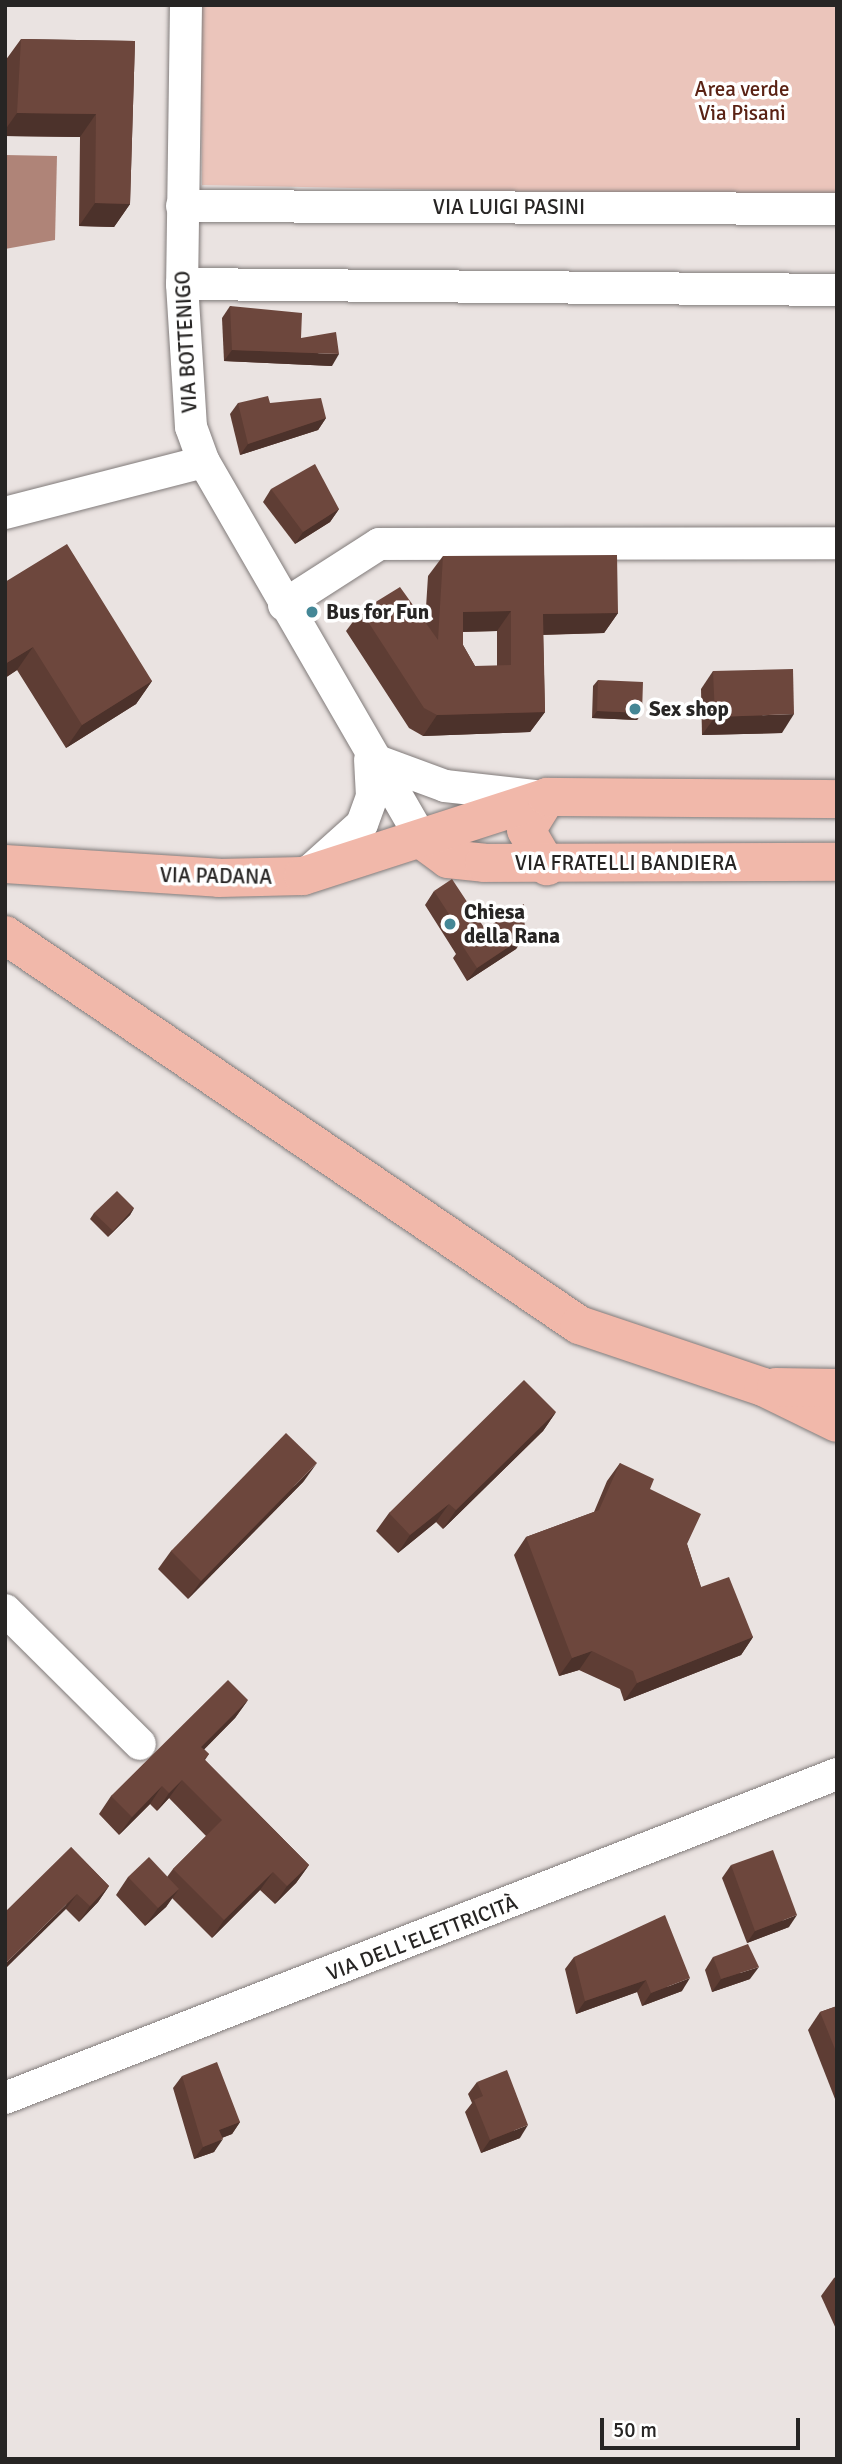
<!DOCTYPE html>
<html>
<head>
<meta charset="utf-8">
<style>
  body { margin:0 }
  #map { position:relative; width:842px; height:2464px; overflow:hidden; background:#eae3e1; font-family:Signika,sans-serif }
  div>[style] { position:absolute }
  .green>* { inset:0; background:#ebc5bb }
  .water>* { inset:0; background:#af8478 }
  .roads { filter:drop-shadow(0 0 2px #817b7a) drop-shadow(0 0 2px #817b7a) }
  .minor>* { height:32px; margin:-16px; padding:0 16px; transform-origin:16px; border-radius:16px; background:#fff }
  .major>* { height:38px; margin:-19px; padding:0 19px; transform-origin:19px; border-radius:19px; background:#f1b8aa }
  .wall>* { inset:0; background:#5e3d34 }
  .shaded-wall>* { inset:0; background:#4c322b }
  .building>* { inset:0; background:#6d473d }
  .dots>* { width:19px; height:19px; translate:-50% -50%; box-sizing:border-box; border:4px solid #fff; border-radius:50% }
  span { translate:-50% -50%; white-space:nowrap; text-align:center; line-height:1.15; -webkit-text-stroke:7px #fff; paint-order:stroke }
  .park-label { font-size:21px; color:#5a2214 }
  .street-label { font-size:21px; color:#272524 }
  .poi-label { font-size:21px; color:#272524; font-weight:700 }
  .left { translate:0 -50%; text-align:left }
  .frame { position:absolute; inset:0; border:7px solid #272524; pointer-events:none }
  .scale { position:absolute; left:600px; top:2418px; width:200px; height:32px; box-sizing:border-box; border:4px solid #272524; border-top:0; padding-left:9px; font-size:21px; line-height:24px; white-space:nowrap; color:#272524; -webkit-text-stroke:5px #fff; paint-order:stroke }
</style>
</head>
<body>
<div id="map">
  <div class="green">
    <i style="clip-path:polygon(200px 5px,837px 5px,837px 198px,202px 185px)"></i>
  </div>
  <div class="water">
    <i style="clip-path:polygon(5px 155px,57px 156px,55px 240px,5px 249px)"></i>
  </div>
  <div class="roads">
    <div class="minor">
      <i style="left:186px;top:5px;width:279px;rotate:90.8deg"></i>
      <i style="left:182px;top:284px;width:143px;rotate:86.4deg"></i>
      <i style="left:191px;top:427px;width:37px;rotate:70deg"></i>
      <i style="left:204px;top:462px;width:436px;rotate:60deg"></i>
      <i style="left:182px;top:206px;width:655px;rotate:0.26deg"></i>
      <i style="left:182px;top:284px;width:655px;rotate:0.52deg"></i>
      <i style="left:5px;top:513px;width:205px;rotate:-14.4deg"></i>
      <i style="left:284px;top:605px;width:113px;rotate:-32.7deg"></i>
      <i style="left:379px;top:544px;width:458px;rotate:-0.1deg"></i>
      <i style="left:372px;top:759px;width:78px;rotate:20.3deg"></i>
      <i style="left:445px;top:786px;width:101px;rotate:6.3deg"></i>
      <i style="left:312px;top:869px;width:67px;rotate:-42deg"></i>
      <i style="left:362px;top:824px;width:29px;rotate:-70deg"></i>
      <i style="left:372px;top:797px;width:37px;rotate:-93deg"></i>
      <i style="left:5px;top:1610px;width:190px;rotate:44.8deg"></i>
      <i style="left:5px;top:2098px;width:893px;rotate:-21.28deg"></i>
    </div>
    <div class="major">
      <i style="left:547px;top:797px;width:39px;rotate:122deg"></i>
      <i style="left:526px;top:830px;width:42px;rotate:59.7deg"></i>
      <i style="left:422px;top:840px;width:32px;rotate:36deg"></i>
      <i style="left:448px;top:859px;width:36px;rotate:6deg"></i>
      <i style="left:484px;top:863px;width:353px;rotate:-0.2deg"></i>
      <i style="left:5px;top:864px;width:214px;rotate:3.7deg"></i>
      <i style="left:219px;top:878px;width:84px;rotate:-1.4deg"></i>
      <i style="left:303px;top:876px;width:256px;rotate:-17.9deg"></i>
      <i style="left:547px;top:797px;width:290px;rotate:0.4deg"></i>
      <i style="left:5px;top:935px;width:694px;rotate:34.19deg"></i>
      <i style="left:579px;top:1325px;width:194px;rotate:18.6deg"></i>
      <i style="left:763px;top:1387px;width:82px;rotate:25.9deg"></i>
      <i style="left:776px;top:1387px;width:61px;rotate:0.9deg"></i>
    </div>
  </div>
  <div class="wall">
    <i style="clip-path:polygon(21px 39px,135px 41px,130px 204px,114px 227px,79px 226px,80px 137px,5px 136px,5px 61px)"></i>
    <i style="clip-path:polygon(230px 306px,301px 338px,332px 366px,224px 361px,222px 318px)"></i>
    <i style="clip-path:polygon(238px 403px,270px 403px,326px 418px,318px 430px,240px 455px,230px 414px)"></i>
    <i style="clip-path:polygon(271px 489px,339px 509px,330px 522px,295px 544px,263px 502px)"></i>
    <i style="clip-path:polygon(evenodd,443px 556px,618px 613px,604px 633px,543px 635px,545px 712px,530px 732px,423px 736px,409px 728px,346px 631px,361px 611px,425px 623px,428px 576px,443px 556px,497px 631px,497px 666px,475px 666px,463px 645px,463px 632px,497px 631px)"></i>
    <i style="clip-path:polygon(5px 582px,152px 681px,136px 704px,66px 748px,17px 670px,5px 678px)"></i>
    <i style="clip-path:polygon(713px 671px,782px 733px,702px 735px,701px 689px)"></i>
    <i style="clip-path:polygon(598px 680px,642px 713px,637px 720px,592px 718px,593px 686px)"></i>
    <i style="clip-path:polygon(434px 891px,485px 929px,525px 936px,516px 949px,467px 981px,453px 958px,456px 954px,425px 905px)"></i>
    <i style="clip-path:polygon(134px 1208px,130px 1215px,108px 1237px,90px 1219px,94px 1213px)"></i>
    <i style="clip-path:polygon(556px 1412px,543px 1431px,443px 1529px,436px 1522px,398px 1553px,376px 1531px,389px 1513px)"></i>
    <i style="clip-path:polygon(620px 1463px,687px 1544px,701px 1587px,753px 1637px,741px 1655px,624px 1701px,620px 1689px,579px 1670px,559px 1676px,514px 1555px,526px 1537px,594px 1512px,607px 1481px)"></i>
    <i style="clip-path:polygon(304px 1481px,188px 1599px,158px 1569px,171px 1551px)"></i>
    <i style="clip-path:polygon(248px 1700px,235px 1718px,204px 1749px,209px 1754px,205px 1760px,309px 1865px,296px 1883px,275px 1904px,260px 1890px,212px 1938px,172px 1898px,166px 1907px,145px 1926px,116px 1895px,128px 1877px,167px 1877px,173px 1869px,206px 1836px,169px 1798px,157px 1811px,150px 1804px,119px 1835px,99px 1814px,111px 1796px)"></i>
    <i style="clip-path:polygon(71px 1847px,109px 1886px,98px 1902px,79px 1922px,66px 1909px)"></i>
    <i style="clip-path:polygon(731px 1865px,789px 1927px,747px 1943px,722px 1878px)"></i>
    <i style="clip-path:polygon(574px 1957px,682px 1991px,642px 2006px,637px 1992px,576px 2014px,565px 1969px)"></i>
    <i style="clip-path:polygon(713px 1957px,750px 1979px,712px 1992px,705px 1970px)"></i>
    <i style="clip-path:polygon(837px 2006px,837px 2104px,808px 2030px,820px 2012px)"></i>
    <i style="clip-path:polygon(182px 2076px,240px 2122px,232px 2134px,222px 2138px,214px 2152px,194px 2159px,173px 2088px)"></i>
    <i style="clip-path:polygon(477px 2082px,520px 2138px,481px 2153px,465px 2112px,472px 2103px,468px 2094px)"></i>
    <i style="clip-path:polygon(837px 2276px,837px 2331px,821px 2296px,834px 2278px)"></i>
  </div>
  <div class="shaded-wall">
    <i style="clip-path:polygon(17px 113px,96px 114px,80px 137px,5px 136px,5px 130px)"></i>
    <i style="clip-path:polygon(95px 203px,130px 204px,114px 227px,79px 226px)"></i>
    <i style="clip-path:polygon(232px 350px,339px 354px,332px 366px,224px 361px)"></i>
    <i style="clip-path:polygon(326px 418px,318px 430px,240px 455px,248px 444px)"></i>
    <i style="clip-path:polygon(339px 509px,330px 522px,295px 544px,303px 532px)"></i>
    <i style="clip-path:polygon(511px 611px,497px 631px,449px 632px,463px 612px)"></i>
    <i style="clip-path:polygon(618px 613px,604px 633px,528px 635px,543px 614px)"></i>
    <i style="clip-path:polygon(33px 647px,17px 670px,5px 678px,5px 664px)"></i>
    <i style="clip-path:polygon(152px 681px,136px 704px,66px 748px,82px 725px)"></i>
    <i style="clip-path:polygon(597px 711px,642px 713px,637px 720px,592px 718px)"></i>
    <i style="clip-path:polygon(545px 712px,530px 732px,423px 736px,437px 715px)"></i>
    <i style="clip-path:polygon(794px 714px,782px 733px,702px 735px,715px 717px)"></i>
    <i style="clip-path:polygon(525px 936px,516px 949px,467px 981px,477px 968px)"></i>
    <i style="clip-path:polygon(134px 1208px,130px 1215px,108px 1237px,113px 1231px)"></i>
    <i style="clip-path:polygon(556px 1412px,543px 1431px,443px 1529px,456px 1510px)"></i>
    <i style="clip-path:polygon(317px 1463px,304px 1481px,188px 1599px,201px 1581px)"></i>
    <i style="clip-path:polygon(449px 1504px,436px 1522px,398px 1553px,410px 1535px)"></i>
    <i style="clip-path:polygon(753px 1637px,741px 1655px,624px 1701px,637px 1683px)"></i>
    <i style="clip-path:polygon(592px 1651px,579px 1670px,559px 1676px,572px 1658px)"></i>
    <i style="clip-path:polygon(248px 1700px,235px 1718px,189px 1765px,201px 1747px)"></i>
    <i style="clip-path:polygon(182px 1780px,169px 1798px,157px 1811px,169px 1793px)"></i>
    <i style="clip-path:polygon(162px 1786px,150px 1804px,119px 1835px,132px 1817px)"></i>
    <i style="clip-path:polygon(309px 1865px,296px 1883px,275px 1904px,287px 1886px)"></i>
    <i style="clip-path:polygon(273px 1872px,260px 1890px,212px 1938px,224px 1920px)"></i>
    <i style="clip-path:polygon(109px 1886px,98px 1902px,79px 1922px,90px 1906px)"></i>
    <i style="clip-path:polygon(179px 1889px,166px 1907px,145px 1926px,158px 1908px)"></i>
    <i style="clip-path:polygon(77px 1894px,66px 1909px,5px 1969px,5px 1964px)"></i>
    <i style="clip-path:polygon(797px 1915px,789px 1927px,747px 1943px,755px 1931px)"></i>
    <i style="clip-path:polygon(759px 1967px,750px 1979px,712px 1992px,721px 1979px)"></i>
    <i style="clip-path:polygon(690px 1978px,682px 1991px,642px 2006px,651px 1993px)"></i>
    <i style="clip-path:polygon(646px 1980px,637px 1992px,576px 2014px,585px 2001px)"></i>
    <i style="clip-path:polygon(240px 2122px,232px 2134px,210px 2142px,219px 2130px)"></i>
    <i style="clip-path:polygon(528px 2125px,520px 2138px,481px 2153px,490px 2140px)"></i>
    <i style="clip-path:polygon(223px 2139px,214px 2152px,194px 2159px,203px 2147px)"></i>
  </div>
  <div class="building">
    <i style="clip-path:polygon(21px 39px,135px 41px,130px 204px,95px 203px,96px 114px,17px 113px)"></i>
    <i style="clip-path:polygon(230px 306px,302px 313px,301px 338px,336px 332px,339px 354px,232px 350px)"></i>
    <i style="clip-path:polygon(268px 396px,270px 403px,321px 398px,326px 418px,248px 444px,238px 403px)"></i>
    <i style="clip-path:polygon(315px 464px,339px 509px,303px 532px,271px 489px)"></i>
    <i style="clip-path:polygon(67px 544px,152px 681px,82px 725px,33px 647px,5px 664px,5px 582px)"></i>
    <i style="clip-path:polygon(evenodd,617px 555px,618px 613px,543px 614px,545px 712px,437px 715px,424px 708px,361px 611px,400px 587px,438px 640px,443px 556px,617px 555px,511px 611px,511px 665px,475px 666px,463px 645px,463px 612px,511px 611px)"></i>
    <i style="clip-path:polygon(793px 669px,794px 714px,715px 717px,713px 671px)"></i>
    <i style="clip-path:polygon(598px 680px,643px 682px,642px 713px,597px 711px)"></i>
    <i style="clip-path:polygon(452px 879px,485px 929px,524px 904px,525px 936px,477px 968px,462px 945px,467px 942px,434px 891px)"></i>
    <i style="clip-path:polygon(117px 1191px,134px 1208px,113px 1231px,94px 1213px)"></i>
    <i style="clip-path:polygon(524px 1380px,556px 1412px,456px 1510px,449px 1504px,410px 1535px,389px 1513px)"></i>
    <i style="clip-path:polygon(286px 1433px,317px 1463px,201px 1581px,171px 1551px)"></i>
    <i style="clip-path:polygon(620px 1463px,654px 1479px,650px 1489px,701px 1514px,687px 1544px,701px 1587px,729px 1577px,753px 1637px,637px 1683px,633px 1671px,592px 1651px,572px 1658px,526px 1537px,599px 1510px)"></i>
    <i style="clip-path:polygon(228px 1680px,248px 1700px,201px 1747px,209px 1754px,204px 1759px,309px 1865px,287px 1886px,273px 1872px,224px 1920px,173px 1869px,222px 1820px,182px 1780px,169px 1793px,162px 1786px,132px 1817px,111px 1796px)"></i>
    <i style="clip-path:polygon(71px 1847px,109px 1886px,90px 1906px,77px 1894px,5px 1964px,5px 1912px)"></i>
    <i style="clip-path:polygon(773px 1850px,797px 1915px,755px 1931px,731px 1865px)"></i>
    <i style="clip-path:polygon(149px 1857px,179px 1889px,158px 1908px,128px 1877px)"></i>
    <i style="clip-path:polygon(665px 1915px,690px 1978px,651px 1993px,646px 1980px,585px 2001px,574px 1957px)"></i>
    <i style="clip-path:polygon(748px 1944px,759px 1967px,721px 1979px,713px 1957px)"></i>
    <i style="clip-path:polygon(837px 2006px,837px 2054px,820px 2012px)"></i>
    <i style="clip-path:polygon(217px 2062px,240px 2122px,219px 2130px,223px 2139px,203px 2147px,182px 2076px)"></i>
    <i style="clip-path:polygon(507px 2070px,528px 2125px,490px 2140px,474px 2100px,483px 2096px,477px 2082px)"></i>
  </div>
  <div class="dots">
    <i style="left:312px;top:612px;background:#448796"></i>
    <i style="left:635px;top:709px;background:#448796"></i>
    <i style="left:450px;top:924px;background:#448796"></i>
  </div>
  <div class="park-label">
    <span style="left:742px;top:101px">Area verde<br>Via Pisani</span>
  </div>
  <div class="street-label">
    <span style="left:509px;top:207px">VIA LUIGI PASINI</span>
    <span style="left:186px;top:342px;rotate:-93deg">VIA BOTTENIGO</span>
    <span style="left:626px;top:863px">VIA FRATELLI BANDIERA</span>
    <span style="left:216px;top:876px;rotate:1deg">VIA PADANA</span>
    <span style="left:422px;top:1938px;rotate:-21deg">VIA DELL'ELETTRICITÀ</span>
  </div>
  <div class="poi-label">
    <span class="left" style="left:326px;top:612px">Bus for Fun</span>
    <span class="left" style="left:649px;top:709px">Sex shop</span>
    <span class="left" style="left:464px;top:924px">Chiesa<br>della Rana</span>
  </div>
  <div class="frame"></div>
  <div class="scale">50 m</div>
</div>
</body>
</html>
